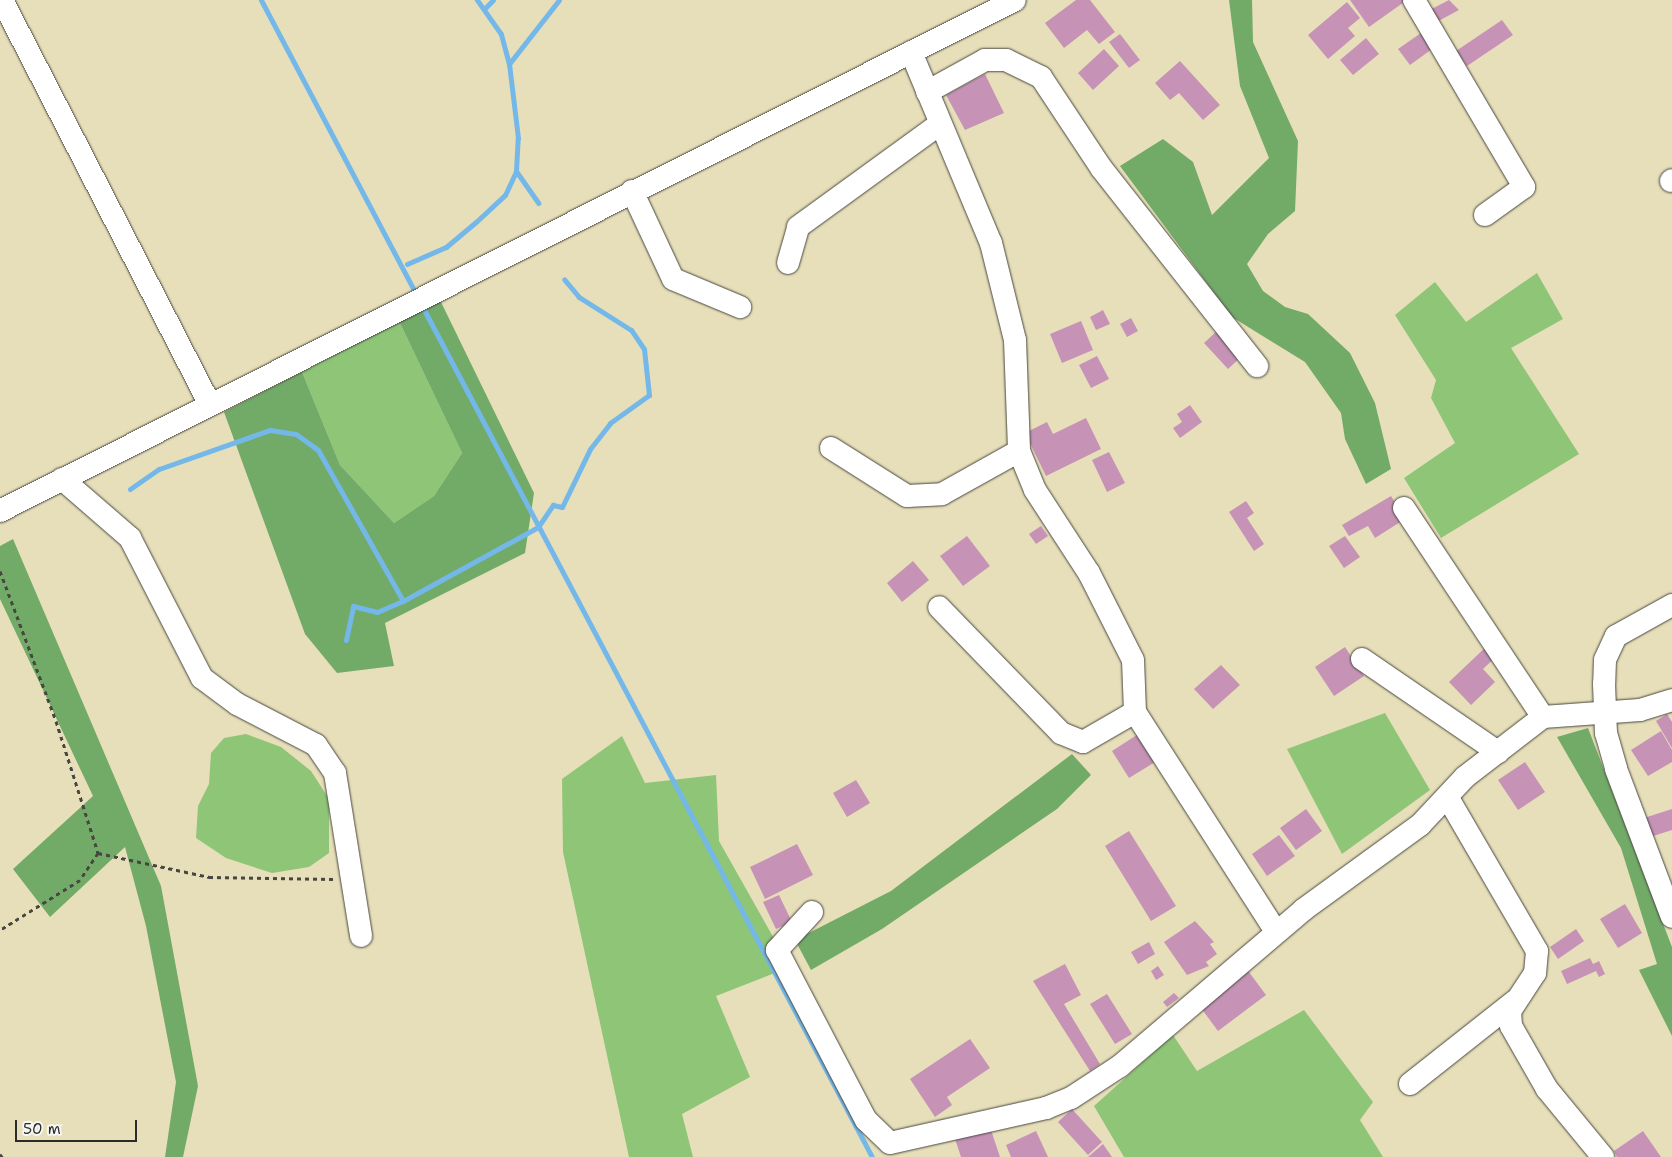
<!DOCTYPE html>
<html>
<head>
<meta charset="utf-8">
<style>
  body { margin:0 }
  #map { position:relative; width:1672px; height:1157px; overflow:hidden; background:#e7dfb9; font-family:"Shantell Sans",sans-serif }
  div>[style] { position:absolute }
  .green>* { inset:0; background:#8ec577 }
  .forest>* { inset:0; background:#72aa68 }
  .stream>* { height:5px; margin:-2.5px; padding:0 2.5px; transform-origin:2.5px; border-radius:2.5px; background:#74b8ea }
  .building>* { inset:0; background:#c693b7 }
  .path>* { height:3px; margin-top:-1.5px; transform-origin:0; background:repeating-linear-gradient(90deg,#474640 0 4px,transparent 0 8px) }
  .roads { filter:drop-shadow(0 0 1px #474640) drop-shadow(0 0 1px #474640) }
  .minor>* { height:22px; margin:-11px; padding:0 11px; transform-origin:11px; border-radius:11px; background:#fff }
  span { translate:-50% -50%; white-space:nowrap; text-align:center; line-height:1.15; -webkit-text-stroke:5px #f6f6f2; paint-order:stroke }
  .scale { position:absolute; left:15px; top:1120px; width:122px; height:22px; box-sizing:border-box; border:2px solid #2b2b2b; border-top:0; padding-left:6px; font-size:15px; line-height:18px; white-space:nowrap; color:#2b2b2b; -webkit-text-stroke:4px #f6f6f2; paint-order:stroke }
</style>
</head>
<body>
<div id="map">
  <div class="green">
    <i style="clip-path:polygon(1537px 273px,1563px 319px,1511px 348px,1579px 454px,1441px 538px,1404px 478px,1455px 443px,1431px 398px,1436px 380px,1395px 315px,1435px 282px,1466px 322px)"></i>
    <i style="clip-path:polygon(399px 321px,462px 453px,434px 496px,394px 523px,340px 465px,302px 372px)"></i>
    <i style="clip-path:polygon(1385px 713px,1430px 790px,1342px 854px,1287px 749px)"></i>
    <i style="clip-path:polygon(246px 734px,281px 747px,311px 771px,329px 799px,329px 853px,309px 867px,272px 873px,226px 858px,196px 838px,198px 806px,209px 784px,211px 753px,224px 738px)"></i>
    <i style="clip-path:polygon(622px 736px,645px 783px,716px 775px,719px 841px,790px 967px,716px 996px,750px 1077px,682px 1114px,693px 1157px,629px 1157px,563px 852px,562px 779px)"></i>
    <i style="clip-path:polygon(1304px 1010px,1373px 1102px,1360px 1120px,1383px 1157px,1124px 1157px,1094px 1106px,1173px 1035px,1197px 1071px)"></i>
  </div>
  <div class="forest">
    <i style="clip-path:polygon(1229px 0,1252px 0,1253px 42px,1298px 141px,1295px 211px,1268px 234px,1247px 264px,1263px 291px,1285px 307px,1308px 314px,1350px 353px,1375px 403px,1391px 469px,1366px 484px,1345px 439px,1341px 413px,1305px 362px,1232px 317px,1120px 166px,1163px 139px,1193px 162px,1212px 215px,1269px 158px,1240px 86px)"></i>
    <i style="clip-path:polygon(439px 298px,534px 493px,525px 553px,385px 623px,394px 666px,337px 673px,305px 634px,224px 412px,302px 372px,340px 465px,394px 523px,434px 496px,462px 453px,399px 321px)"></i>
    <i style="clip-path:polygon(13px 539px,161px 886px,198px 1086px,183px 1157px,165px 1157px,176px 1082px,146px 926px,125px 847px,50px 917px,13px 869px,93px 796px,0 599px,0 546px)"></i>
    <i style="clip-path:polygon(1588px 728px,1672px 947px,1672px 1036px,1639px 970px,1657px 964px,1621px 848px,1557px 737px)"></i>
    <i style="clip-path:polygon(1072px 754px,1091px 775px,1057px 809px,882px 929px,811px 970px,795px 940px,891px 891px)"></i>
  </div>
  <div class="stream">
    <i style="left:261px;top:0;width:335px;rotate:62.2deg"></i>
    <i style="left:485px;top:8px;width:11px;rotate:-45deg"></i>
    <i style="left:509px;top:64px;width:81px;rotate:-52deg"></i>
    <i style="left:516px;top:171px;width:39px;rotate:55deg"></i>
    <i style="left:407px;top:264px;width:43px;rotate:-23.6deg"></i>
    <i style="left:446px;top:247px;width:40px;rotate:-40deg"></i>
    <i style="left:477px;top:221px;width:38px;rotate:-43deg"></i>
    <i style="left:505px;top:195px;width:26px;rotate:-65deg"></i>
    <i style="left:516px;top:171px;width:33px;rotate:-87deg"></i>
    <i style="left:518px;top:138px;width:75px;rotate:-96.9deg"></i>
    <i style="left:509px;top:64px;width:31px;rotate:-105deg"></i>
    <i style="left:501px;top:34px;width:42px;rotate:-125.2deg"></i>
    <i style="left:422px;top:306px;width:963px;rotate:62.13deg"></i>
    <i style="left:130px;top:489px;width:35px;rotate:-35deg"></i>
    <i style="left:159px;top:469px;width:118px;rotate:-19.4deg"></i>
    <i style="left:270px;top:430px;width:26px;rotate:9deg"></i>
    <i style="left:296px;top:434px;width:27px;rotate:36deg"></i>
    <i style="left:318px;top:450px;width:173px;rotate:60.6deg"></i>
    <i style="left:346px;top:640px;width:35px;rotate:-78deg"></i>
    <i style="left:353px;top:606px;width:25px;rotate:14deg"></i>
    <i style="left:377px;top:612px;width:28px;rotate:-23deg"></i>
    <i style="left:403px;top:601px;width:154px;rotate:-28.7deg"></i>
    <i style="left:538px;top:527px;width:27px;rotate:-56deg"></i>
    <i style="left:553px;top:505px;width:9px;rotate:13deg"></i>
    <i style="left:562px;top:507px;width:64px;rotate:-64.2deg"></i>
    <i style="left:590px;top:449px;width:33px;rotate:-52deg"></i>
    <i style="left:610px;top:423px;width:48px;rotate:-35.7deg"></i>
    <i style="left:649px;top:395px;width:46px;rotate:-96.2deg"></i>
    <i style="left:644px;top:349px;width:23px;rotate:-124deg"></i>
    <i style="left:631px;top:330px;width:62px;rotate:-147.6deg"></i>
    <i style="left:579px;top:297px;width:23px;rotate:-130deg"></i>
  </div>
  <div class="building">
    <i style="clip-path:polygon(1076px 0,1090px 0,1115px 32px,1099px 44px,1087px 30px,1064px 48px,1045px 23px)"></i>
    <i style="clip-path:polygon(1350px 0,1407px 0,1369px 27px)"></i>
    <i style="clip-path:polygon(1449px 0,1459px 10px,1431px 25px,1424px 13px)"></i>
    <i style="clip-path:polygon(1347px 2px,1360px 18px,1348px 28px,1355px 36px,1328px 59px,1308px 35px)"></i>
    <i style="clip-path:polygon(1502px 20px,1513px 35px,1467px 66px,1456px 51px)"></i>
    <i style="clip-path:polygon(1421px 33px,1432px 49px,1410px 65px,1398px 49px)"></i>
    <i style="clip-path:polygon(1120px 34px,1140px 60px,1129px 68px,1109px 42px)"></i>
    <i style="clip-path:polygon(1366px 38px,1379px 54px,1353px 75px,1340px 60px)"></i>
    <i style="clip-path:polygon(1104px 49px,1119px 66px,1093px 90px,1078px 73px)"></i>
    <i style="clip-path:polygon(1180px 61px,1220px 105px,1203px 120px,1179px 93px,1170px 100px,1155px 83px)"></i>
    <i style="clip-path:polygon(985px 74px,1004px 113px,965px 130px,946px 95px)"></i>
    <i style="clip-path:polygon(1103px 310px,1110px 324px,1096px 330px,1090px 317px)"></i>
    <i style="clip-path:polygon(1131px 318px,1138px 331px,1127px 337px,1120px 324px)"></i>
    <i style="clip-path:polygon(1081px 321px,1093px 350px,1062px 363px,1050px 334px)"></i>
    <i style="clip-path:polygon(1218px 330px,1242px 356px,1228px 369px,1204px 343px)"></i>
    <i style="clip-path:polygon(1097px 356px,1109px 379px,1091px 388px,1079px 365px)"></i>
    <i style="clip-path:polygon(1190px 405px,1202px 422px,1180px 438px,1173px 428px,1182px 422px,1177px 414px)"></i>
    <i style="clip-path:polygon(1086px 418px,1101px 449px,1046px 476px,1025px 433px,1047px 422px,1053px 434px)"></i>
    <i style="clip-path:polygon(1109px 452px,1125px 483px,1107px 492px,1092px 460px)"></i>
    <i style="clip-path:polygon(1391px 496px,1405px 519px,1375px 538px,1368px 526px,1349px 536px,1342px 525px)"></i>
    <i style="clip-path:polygon(1246px 501px,1254px 513px,1247px 518px,1264px 544px,1254px 551px,1229px 512px)"></i>
    <i style="clip-path:polygon(1041px 526px,1048px 536px,1036px 544px,1029px 534px)"></i>
    <i style="clip-path:polygon(967px 536px,990px 566px,963px 586px,940px 556px)"></i>
    <i style="clip-path:polygon(1345px 536px,1360px 557px,1344px 568px,1329px 546px)"></i>
    <i style="clip-path:polygon(913px 561px,929px 580px,902px 602px,887px 583px)"></i>
    <i style="clip-path:polygon(1489px 644px,1499px 654px,1483px 669px,1495px 682px,1471px 705px,1449px 682px)"></i>
    <i style="clip-path:polygon(1345px 647px,1364px 676px,1334px 696px,1315px 667px)"></i>
    <i style="clip-path:polygon(1221px 665px,1240px 685px,1213px 709px,1194px 689px)"></i>
    <i style="clip-path:polygon(1667px 714px,1672px 722px,1672px 748px,1656px 721px)"></i>
    <i style="clip-path:polygon(1143px 731px,1160px 759px,1129px 778px,1112px 751px)"></i>
    <i style="clip-path:polygon(1661px 731px,1672px 750px,1672px 762px,1648px 776px,1631px 750px)"></i>
    <i style="clip-path:polygon(1525px 762px,1545px 792px,1518px 810px,1498px 780px)"></i>
    <i style="clip-path:polygon(856px 780px,870px 803px,847px 817px,833px 793px)"></i>
    <i style="clip-path:polygon(1306px 809px,1322px 831px,1296px 850px,1280px 828px)"></i>
    <i style="clip-path:polygon(1672px 809px,1672px 830px,1650px 837px,1644px 818px)"></i>
    <i style="clip-path:polygon(1129px 831px,1176px 906px,1151px 921px,1105px 846px)"></i>
    <i style="clip-path:polygon(1279px 835px,1295px 856px,1267px 876px,1252px 854px)"></i>
    <i style="clip-path:polygon(797px 844px,813px 875px,765px 899px,750px 867px)"></i>
    <i style="clip-path:polygon(779px 895px,792px 922px,776px 929px,763px 902px)"></i>
    <i style="clip-path:polygon(1625px 904px,1642px 933px,1618px 948px,1600px 919px)"></i>
    <i style="clip-path:polygon(1195px 921px,1214px 942px,1210px 944px,1217px 954px,1206px 962px,1209px 966px,1187px 975px,1164px 942px)"></i>
    <i style="clip-path:polygon(1576px 929px,1584px 941px,1558px 959px,1550px 947px)"></i>
    <i style="clip-path:polygon(1149px 942px,1155px 954px,1138px 964px,1131px 952px)"></i>
    <i style="clip-path:polygon(1590px 958px,1593px 964px,1599px 961px,1605px 974px,1599px 977px,1596px 971px,1567px 984px,1561px 971px)"></i>
    <i style="clip-path:polygon(1065px 964px,1081px 995px,1064px 1004px,1100px 1064px,1090px 1071px,1033px 981px)"></i>
    <i style="clip-path:polygon(1158px 966px,1164px 975px,1156px 980px,1151px 971px)"></i>
    <i style="clip-path:polygon(1246px 968px,1266px 995px,1218px 1031px,1198px 1004px)"></i>
    <i style="clip-path:polygon(1174px 993px,1179px 998px,1167px 1007px,1163px 1002px)"></i>
    <i style="clip-path:polygon(1107px 994px,1132px 1034px,1115px 1044px,1090px 1004px)"></i>
    <i style="clip-path:polygon(970px 1039px,990px 1068px,947px 1097px,952px 1105px,935px 1117px,910px 1079px)"></i>
    <i style="clip-path:polygon(1072px 1109px,1102px 1142px,1088px 1155px,1058px 1122px)"></i>
    <i style="clip-path:polygon(990px 1127px,1000px 1157px,961px 1157px,955px 1139px)"></i>
    <i style="clip-path:polygon(1036px 1131px,1048px 1157px,1011px 1157px,1006px 1145px)"></i>
    <i style="clip-path:polygon(1643px 1131px,1661px 1157px,1617px 1157px,1614px 1151px)"></i>
    <i style="clip-path:polygon(1103px 1144px,1112px 1157px,1088px 1157px)"></i>
  </div>
  <div class="path">
    <i style="left:0;top:571px;width:160px;rotate:69.5deg"></i>
    <i style="left:56px;top:721px;width:139px;rotate:72.3deg"></i>
    <i style="left:98px;top:853px;width:32px;rotate:124deg"></i>
    <i style="left:80px;top:880px;width:94px;rotate:148deg"></i>
    <i style="left:98px;top:853px;width:114px;rotate:12.2deg"></i>
    <i style="left:209px;top:877px;width:125px;rotate:0.9deg"></i>
    <i style="left:0;top:1154px;width:4px;rotate:56deg"></i>
  </div>
  <div class="roads">
    <div class="minor">
      <i style="left:2px;top:0;width:453px;rotate:62.8deg"></i>
      <i style="left:1414px;top:0;width:217px;rotate:59.5deg"></i>
      <i style="left:1524px;top:187px;width:48px;rotate:144.3deg"></i>
      <i style="left:911px;top:52px;width:207px;rotate:67.3deg"></i>
      <i style="left:991px;top:243px;width:100px;rotate:76.1deg"></i>
      <i style="left:1015px;top:340px;width:111px;rotate:87.9deg"></i>
      <i style="left:1019px;top:451px;width:42px;rotate:67.7deg"></i>
      <i style="left:1035px;top:490px;width:99px;rotate:57deg"></i>
      <i style="left:1089px;top:573px;width:97px;rotate:63.2deg"></i>
      <i style="left:1133px;top:660px;width:52px;rotate:87.8deg"></i>
      <i style="left:1135px;top:712px;width:60px;rotate:150deg"></i>
      <i style="left:1083px;top:742px;width:24px;rotate:-158deg"></i>
      <i style="left:1061px;top:733px;width:175px;rotate:-134.1deg"></i>
      <i style="left:927px;top:92px;width:66px;rotate:-28.9deg"></i>
      <i style="left:985px;top:60px;width:21px"></i>
      <i style="left:1006px;top:60px;width:39px;rotate:26deg"></i>
      <i style="left:1041px;top:77px;width:110px;rotate:56.5deg"></i>
      <i style="left:1102px;top:169px;width:251px;rotate:51.8deg"></i>
      <i style="left:1671px;top:181px;width:1px;rotate:-45deg"></i>
      <i style="left:632px;top:191px;width:97px;rotate:65deg"></i>
      <i style="left:673px;top:279px;width:73px;rotate:22.7deg"></i>
      <i style="left:788px;top:263px;width:37px;rotate:-74deg"></i>
      <i style="left:798px;top:227px;width:175px;rotate:-36deg"></i>
      <i style="left:831px;top:448px;width:90px;rotate:32.3deg"></i>
      <i style="left:907px;top:496px;width:35px;rotate:-3deg"></i>
      <i style="left:942px;top:494px;width:88px;rotate:-29.2deg"></i>
      <i style="left:62px;top:479px;width:90px;rotate:40.9deg"></i>
      <i style="left:130px;top:538px;width:157px;rotate:62.8deg"></i>
      <i style="left:202px;top:678px;width:44px;rotate:36.6deg"></i>
      <i style="left:237px;top:704px;width:89px;rotate:27.4deg"></i>
      <i style="left:316px;top:745px;width:34px;rotate:56deg"></i>
      <i style="left:335px;top:773px;width:165px;rotate:80.9deg"></i>
      <i style="left:1404px;top:508px;width:251px;rotate:56.4deg"></i>
      <i style="left:0;top:511px;width:1136px;rotate:-26.72deg"></i>
      <i style="left:1672px;top:605px;width:64px;rotate:151deg"></i>
      <i style="left:1616px;top:636px;width:26px;rotate:115deg"></i>
      <i style="left:1605px;top:660px;width:24px;rotate:92deg"></i>
      <i style="left:1604px;top:684px;width:49px;rotate:87.7deg"></i>
      <i style="left:1606px;top:733px;width:37px;rotate:74deg"></i>
      <i style="left:1616px;top:769px;width:158px;rotate:69.3deg"></i>
      <i style="left:1362px;top:659px;width:165px;rotate:34.4deg"></i>
      <i style="left:1135px;top:712px;width:261px;rotate:57.3deg"></i>
      <i style="left:1448px;top:798px;width:177px;rotate:59.8deg"></i>
      <i style="left:1537px;top:951px;width:22px;rotate:95deg"></i>
      <i style="left:1535px;top:973px;width:45px;rotate:123.3deg"></i>
      <i style="left:1510px;top:1011px;width:15px;rotate:86deg"></i>
      <i style="left:1511px;top:1026px;width:73px;rotate:60.3deg"></i>
      <i style="left:1547px;top:1089px;width:88px;rotate:50.5deg"></i>
      <i style="left:812px;top:912px;width:52px;rotate:132.6deg"></i>
      <i style="left:777px;top:950px;width:192px;rotate:62.4deg"></i>
      <i style="left:866px;top:1120px;width:33px;rotate:44deg"></i>
      <i style="left:890px;top:1143px;width:160px;rotate:-12.6deg"></i>
      <i style="left:1046px;top:1108px;width:27px;rotate:-22deg"></i>
      <i style="left:1071px;top:1098px;width:59px;rotate:-33.1deg"></i>
      <i style="left:1120px;top:1066px;width:240px;rotate:-40.4deg"></i>
      <i style="left:1303px;top:910px;width:145px;rotate:-36deg"></i>
      <i style="left:1420px;top:825px;width:66px;rotate:-46.8deg"></i>
      <i style="left:1465px;top:777px;width:98px;rotate:-37.6deg"></i>
      <i style="left:1543px;top:717px;width:97px;rotate:-4.1deg"></i>
      <i style="left:1640px;top:710px;width:34px;rotate:-17deg"></i>
      <i style="left:1410px;top:1084px;width:134px;rotate:-38.3deg"></i>
    </div>
  </div>
  <div class="scale">50 m</div>
</div>
</body>
</html>
